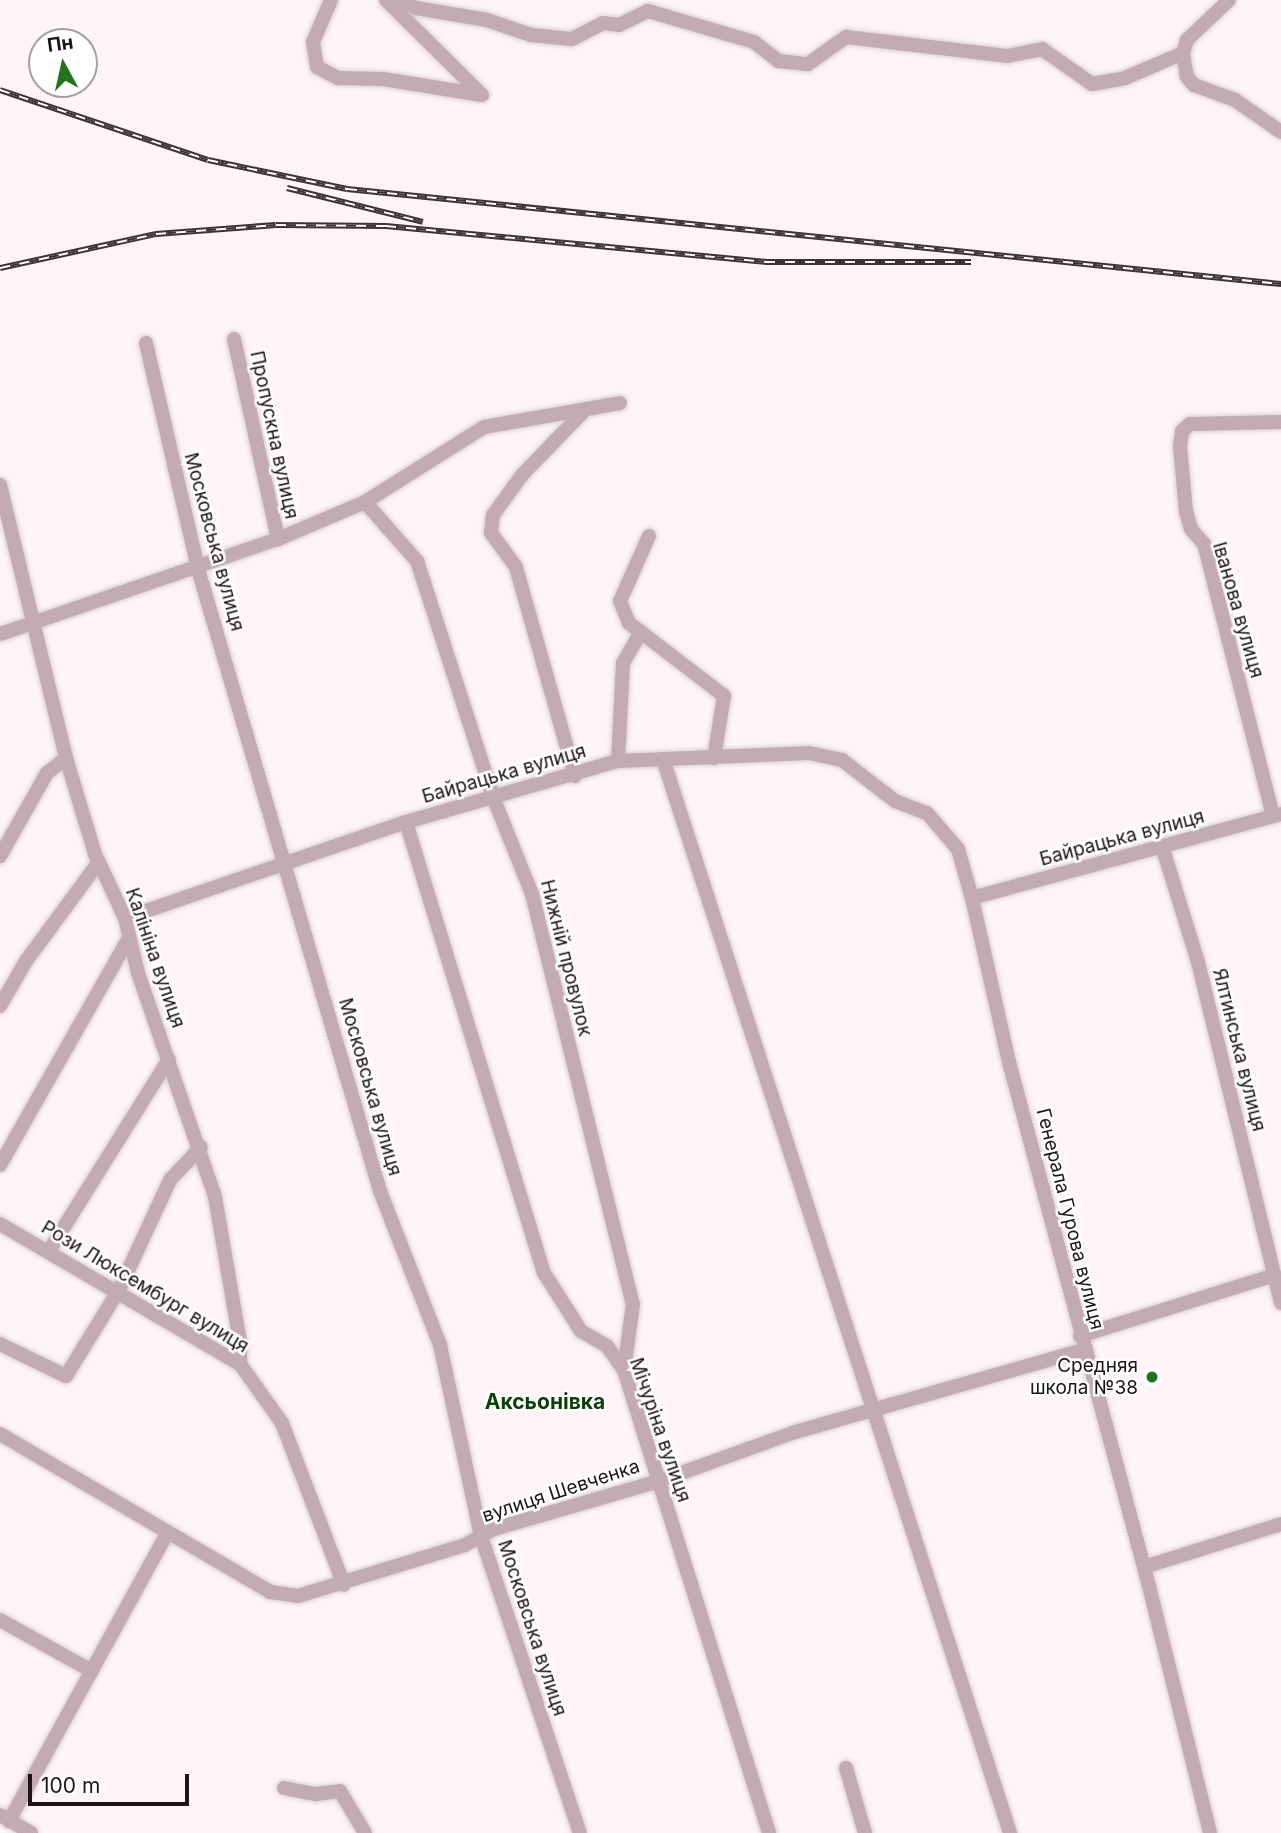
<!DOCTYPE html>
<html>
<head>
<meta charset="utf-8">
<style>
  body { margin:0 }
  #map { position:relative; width:1281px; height:1833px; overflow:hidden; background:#fff4f8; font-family:Inter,sans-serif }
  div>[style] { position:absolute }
  .roads { filter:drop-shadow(0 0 2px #dbd0d4) drop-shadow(0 0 2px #dbd0d4) }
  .minor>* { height:14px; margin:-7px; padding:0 7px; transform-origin:7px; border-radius:7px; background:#c3abb4 }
  .rail>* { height:6px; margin-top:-3px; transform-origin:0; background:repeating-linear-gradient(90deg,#fff 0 10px,#3c3337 0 20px); box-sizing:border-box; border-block:2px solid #3c3337 }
  .dots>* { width:19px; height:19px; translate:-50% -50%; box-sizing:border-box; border:4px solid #fff; border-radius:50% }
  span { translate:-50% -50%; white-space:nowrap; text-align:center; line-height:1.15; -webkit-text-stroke:5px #fff; paint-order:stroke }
  .street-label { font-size:19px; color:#1d1418 }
  .poi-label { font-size:19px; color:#1d1418 }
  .right { translate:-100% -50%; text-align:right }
  .neighbourhood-label { font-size:21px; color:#0a3f07; font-weight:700 }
  .north { position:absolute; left:28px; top:28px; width:70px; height:70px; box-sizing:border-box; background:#fff; border:2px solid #a5a1a3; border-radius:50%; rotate:352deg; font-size:19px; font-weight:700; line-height:28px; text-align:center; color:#1d1418 }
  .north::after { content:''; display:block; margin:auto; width:24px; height:32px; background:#22731b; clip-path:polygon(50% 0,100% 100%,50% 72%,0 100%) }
  .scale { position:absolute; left:28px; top:1774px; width:161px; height:32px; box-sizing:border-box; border:4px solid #1d1418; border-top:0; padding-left:9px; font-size:21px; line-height:24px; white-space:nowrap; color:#1d1418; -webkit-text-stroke:5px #fff; paint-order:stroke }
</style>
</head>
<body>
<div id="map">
  <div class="roads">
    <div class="minor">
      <i style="left:331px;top:0;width:46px;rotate:113.2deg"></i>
      <i style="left:313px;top:42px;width:25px;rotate:81deg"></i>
      <i style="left:317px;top:67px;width:24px;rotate:28deg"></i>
      <i style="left:338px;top:78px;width:45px;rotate:1.3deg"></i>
      <i style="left:383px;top:79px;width:100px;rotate:9.2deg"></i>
      <i style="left:482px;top:95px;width:135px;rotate:-135.3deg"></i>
      <i style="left:399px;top:0;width:19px;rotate:25deg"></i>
      <i style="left:416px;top:8px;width:72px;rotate:9.6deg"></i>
      <i style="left:487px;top:20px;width:46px;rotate:18.8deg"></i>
      <i style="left:531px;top:35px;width:41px;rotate:5.6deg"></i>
      <i style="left:572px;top:39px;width:35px;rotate:-27deg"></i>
      <i style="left:603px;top:23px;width:16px;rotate:7deg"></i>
      <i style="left:619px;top:25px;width:32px;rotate:-26deg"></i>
      <i style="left:648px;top:11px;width:110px;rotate:16.3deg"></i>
      <i style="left:754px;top:42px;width:31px;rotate:38deg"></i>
      <i style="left:778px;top:61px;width:30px;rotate:6deg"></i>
      <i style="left:808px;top:64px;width:47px;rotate:-35.4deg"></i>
      <i style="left:846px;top:37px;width:162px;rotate:6.7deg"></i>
      <i style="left:1007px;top:56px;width:36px;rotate:-11deg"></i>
      <i style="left:1042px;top:49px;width:61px;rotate:35deg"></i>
      <i style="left:1092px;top:84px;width:34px;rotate:-10deg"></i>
      <i style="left:1125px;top:78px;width:63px;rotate:-23.3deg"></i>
      <i style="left:1229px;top:0;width:58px;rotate:136.4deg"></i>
      <i style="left:1187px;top:40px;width:14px;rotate:107deg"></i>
      <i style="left:1183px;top:53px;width:24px;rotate:81deg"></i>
      <i style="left:1187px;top:77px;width:11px;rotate:49deg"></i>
      <i style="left:1194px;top:85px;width:44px;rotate:20.1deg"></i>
      <i style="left:1235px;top:100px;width:56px;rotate:34.8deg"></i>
      <i style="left:234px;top:339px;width:205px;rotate:77.6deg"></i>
      <i style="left:146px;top:343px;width:232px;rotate:77deg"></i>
      <i style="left:198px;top:569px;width:648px;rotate:73.69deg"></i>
      <i style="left:380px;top:1191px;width:165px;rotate:68.7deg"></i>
      <i style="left:440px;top:1345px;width:195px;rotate:77.9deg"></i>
      <i style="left:481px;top:1536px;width:313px;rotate:71.6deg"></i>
      <i style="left:0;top:485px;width:281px;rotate:76.4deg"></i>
      <i style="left:66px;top:758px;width:100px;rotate:73.2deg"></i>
      <i style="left:95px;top:854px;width:71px;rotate:64.9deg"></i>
      <i style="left:125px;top:918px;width:57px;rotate:76.7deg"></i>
      <i style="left:138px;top:973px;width:237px;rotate:71deg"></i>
      <i style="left:215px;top:1197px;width:146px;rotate:80.2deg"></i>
      <i style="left:240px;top:1341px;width:23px;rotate:90deg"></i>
      <i style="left:365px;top:502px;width:79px;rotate:48.6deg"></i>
      <i style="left:417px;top:561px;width:248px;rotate:72.1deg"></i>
      <i style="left:493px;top:797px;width:105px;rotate:68.1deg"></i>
      <i style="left:532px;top:894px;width:422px;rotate:76.2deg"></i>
      <i style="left:633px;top:1304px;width:67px;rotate:97.8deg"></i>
      <i style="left:649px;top:536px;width:71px;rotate:114deg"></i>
      <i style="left:620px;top:601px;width:24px;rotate:68deg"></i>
      <i style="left:629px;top:623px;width:120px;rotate:37.5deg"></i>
      <i style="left:724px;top:696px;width:63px;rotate:99.2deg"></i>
      <i style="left:0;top:634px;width:294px;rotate:-18.9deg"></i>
      <i style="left:278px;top:539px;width:95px;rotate:-23deg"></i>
      <i style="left:365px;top:502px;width:141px;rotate:-32.2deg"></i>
      <i style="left:484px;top:427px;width:138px;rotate:-10deg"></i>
      <i style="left:663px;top:759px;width:1129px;rotate:72.09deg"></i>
      <i style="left:618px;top:761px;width:98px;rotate:-87.1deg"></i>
      <i style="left:623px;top:663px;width:36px;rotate:-60deg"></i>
      <i style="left:575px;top:776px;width:217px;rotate:-105.8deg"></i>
      <i style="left:516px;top:567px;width:42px;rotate:-126.3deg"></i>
      <i style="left:491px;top:533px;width:18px;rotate:-84deg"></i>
      <i style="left:493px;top:515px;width:49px;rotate:-54.1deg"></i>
      <i style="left:522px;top:475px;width:92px;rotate:-45.9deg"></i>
      <i style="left:1273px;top:816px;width:281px;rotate:-104.2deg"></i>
      <i style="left:1204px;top:544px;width:20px;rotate:-131deg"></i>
      <i style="left:1191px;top:529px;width:18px;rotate:-106deg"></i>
      <i style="left:1186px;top:512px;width:66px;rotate:-95.2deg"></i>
      <i style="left:1180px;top:446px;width:15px;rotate:-82deg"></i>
      <i style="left:1182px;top:431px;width:11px;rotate:-41deg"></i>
      <i style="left:1190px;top:424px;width:91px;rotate:-1.3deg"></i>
      <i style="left:406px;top:822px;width:472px;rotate:73deg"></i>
      <i style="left:544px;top:1273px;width:69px;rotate:57.5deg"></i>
      <i style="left:581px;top:1331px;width:30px;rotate:30deg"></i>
      <i style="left:607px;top:1346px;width:29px;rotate:55deg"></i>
      <i style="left:624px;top:1370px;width:485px;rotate:72.6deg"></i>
      <i style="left:1163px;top:849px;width:118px;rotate:72.8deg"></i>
      <i style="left:1198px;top:962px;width:351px;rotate:76.3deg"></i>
      <i style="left:0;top:856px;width:95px;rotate:-60.5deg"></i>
      <i style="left:47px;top:773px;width:24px;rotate:-38deg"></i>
      <i style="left:972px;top:898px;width:320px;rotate:-15.2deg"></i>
      <i style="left:125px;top:918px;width:297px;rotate:-18.9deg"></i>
      <i style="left:406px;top:822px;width:221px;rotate:-16.1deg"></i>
      <i style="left:618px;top:761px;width:191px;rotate:-2.4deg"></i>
      <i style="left:809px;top:753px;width:34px;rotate:12deg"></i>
      <i style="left:842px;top:760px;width:67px;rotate:37.7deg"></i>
      <i style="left:895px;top:801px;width:34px;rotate:21deg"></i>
      <i style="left:927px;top:813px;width:48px;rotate:49.3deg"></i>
      <i style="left:958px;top:849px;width:51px;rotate:74.1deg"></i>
      <i style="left:972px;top:898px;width:168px;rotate:77.3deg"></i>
      <i style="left:1009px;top:1062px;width:542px;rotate:75.04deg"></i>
      <i style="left:1149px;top:1586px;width:254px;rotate:76.1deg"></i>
      <i style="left:0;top:1006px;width:52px;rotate:-60deg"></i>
      <i style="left:26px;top:961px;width:123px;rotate:-53.6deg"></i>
      <i style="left:0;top:1165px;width:259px;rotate:-60.4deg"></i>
      <i style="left:0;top:1224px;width:278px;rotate:30.3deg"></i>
      <i style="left:240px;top:1364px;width:72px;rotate:54.6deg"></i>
      <i style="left:282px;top:1423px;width:173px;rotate:69.1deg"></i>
      <i style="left:49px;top:1251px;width:226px;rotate:-58deg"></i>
      <i style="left:1080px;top:1336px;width:204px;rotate:-17.4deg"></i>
      <i style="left:0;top:1344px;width:73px;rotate:25.9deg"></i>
      <i style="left:66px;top:1376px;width:101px;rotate:-58.4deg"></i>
      <i style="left:119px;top:1290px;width:121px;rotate:-65.1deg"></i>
      <i style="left:170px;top:1180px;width:45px;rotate:-46.8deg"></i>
      <i style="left:0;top:1434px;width:313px;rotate:30.3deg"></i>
      <i style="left:270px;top:1592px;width:28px;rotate:8deg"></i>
      <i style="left:298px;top:1596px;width:175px;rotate:-17deg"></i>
      <i style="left:465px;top:1545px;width:33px;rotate:-29deg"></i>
      <i style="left:494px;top:1529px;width:172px;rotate:-16.2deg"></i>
      <i style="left:659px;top:1481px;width:145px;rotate:-19.8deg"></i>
      <i style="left:795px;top:1432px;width:299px;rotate:-15.9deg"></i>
      <i style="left:1144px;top:1567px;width:144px;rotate:-17.4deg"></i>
      <i style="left:0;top:1620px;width:105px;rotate:29deg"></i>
      <i style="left:846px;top:1768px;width:68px;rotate:73.7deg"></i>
      <i style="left:284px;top:1788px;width:33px;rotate:11deg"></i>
      <i style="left:316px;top:1794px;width:24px;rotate:-7deg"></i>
      <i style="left:340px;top:1791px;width:49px;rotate:59.2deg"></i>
      <i style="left:0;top:1815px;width:36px;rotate:30deg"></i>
      <i style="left:9px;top:1821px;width:330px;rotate:-61.2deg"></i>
    </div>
  </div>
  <div class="rail">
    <i style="left:0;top:90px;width:219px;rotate:18.6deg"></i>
    <i style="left:208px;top:160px;width:142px;rotate:11.8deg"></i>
    <i style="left:347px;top:189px;width:939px;rotate:5.81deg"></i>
    <i style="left:287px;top:188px;width:140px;rotate:14deg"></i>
    <i style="left:0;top:268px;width:160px;rotate:-12.3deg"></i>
    <i style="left:156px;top:234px;width:120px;rotate:-4.3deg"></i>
    <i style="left:276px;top:225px;width:110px;rotate:0.5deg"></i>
    <i style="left:386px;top:226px;width:381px;rotate:5.4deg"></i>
    <i style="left:765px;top:262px;width:206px"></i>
  </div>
  <div class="dots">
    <i style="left:1152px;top:1377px;background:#22731b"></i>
  </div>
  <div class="street-label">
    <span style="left:274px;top:435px;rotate:78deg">Пропускна вулиця</span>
    <span style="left:214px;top:542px;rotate:75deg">Московська вулиця</span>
    <span style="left:1238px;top:610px;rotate:74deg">Іванова вулиця</span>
    <span style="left:504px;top:774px;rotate:-16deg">Байрацька вулиця</span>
    <span style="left:1122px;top:838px;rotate:-15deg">Байрацька вулиця</span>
    <span style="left:155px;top:958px;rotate:71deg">Калініна вулиця</span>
    <span style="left:566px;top:958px;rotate:76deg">Нижній провулок</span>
    <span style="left:1239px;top:1050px;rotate:76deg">Ялтинська вулиця</span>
    <span style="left:370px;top:1087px;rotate:74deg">Московська вулиця</span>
    <span style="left:1070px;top:1219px;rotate:76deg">Генерала Гурова вулиця</span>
    <span style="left:145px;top:1287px;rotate:31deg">Рози Люксембург вулиця</span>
    <span style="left:660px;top:1430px;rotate:71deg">Мічуріна вулиця</span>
    <span style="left:561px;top:1491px;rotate:-18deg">вулиця Шевченка</span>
    <span style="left:532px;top:1628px;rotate:72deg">Московська вулиця</span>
  </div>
  <div class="poi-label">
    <span class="right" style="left:1138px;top:1377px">Средняя<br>школа №38</span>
  </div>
  <div class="neighbourhood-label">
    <span style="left:545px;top:1402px">Аксьонівка</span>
  </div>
  <div class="north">Пн</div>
  <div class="scale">100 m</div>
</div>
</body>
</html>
